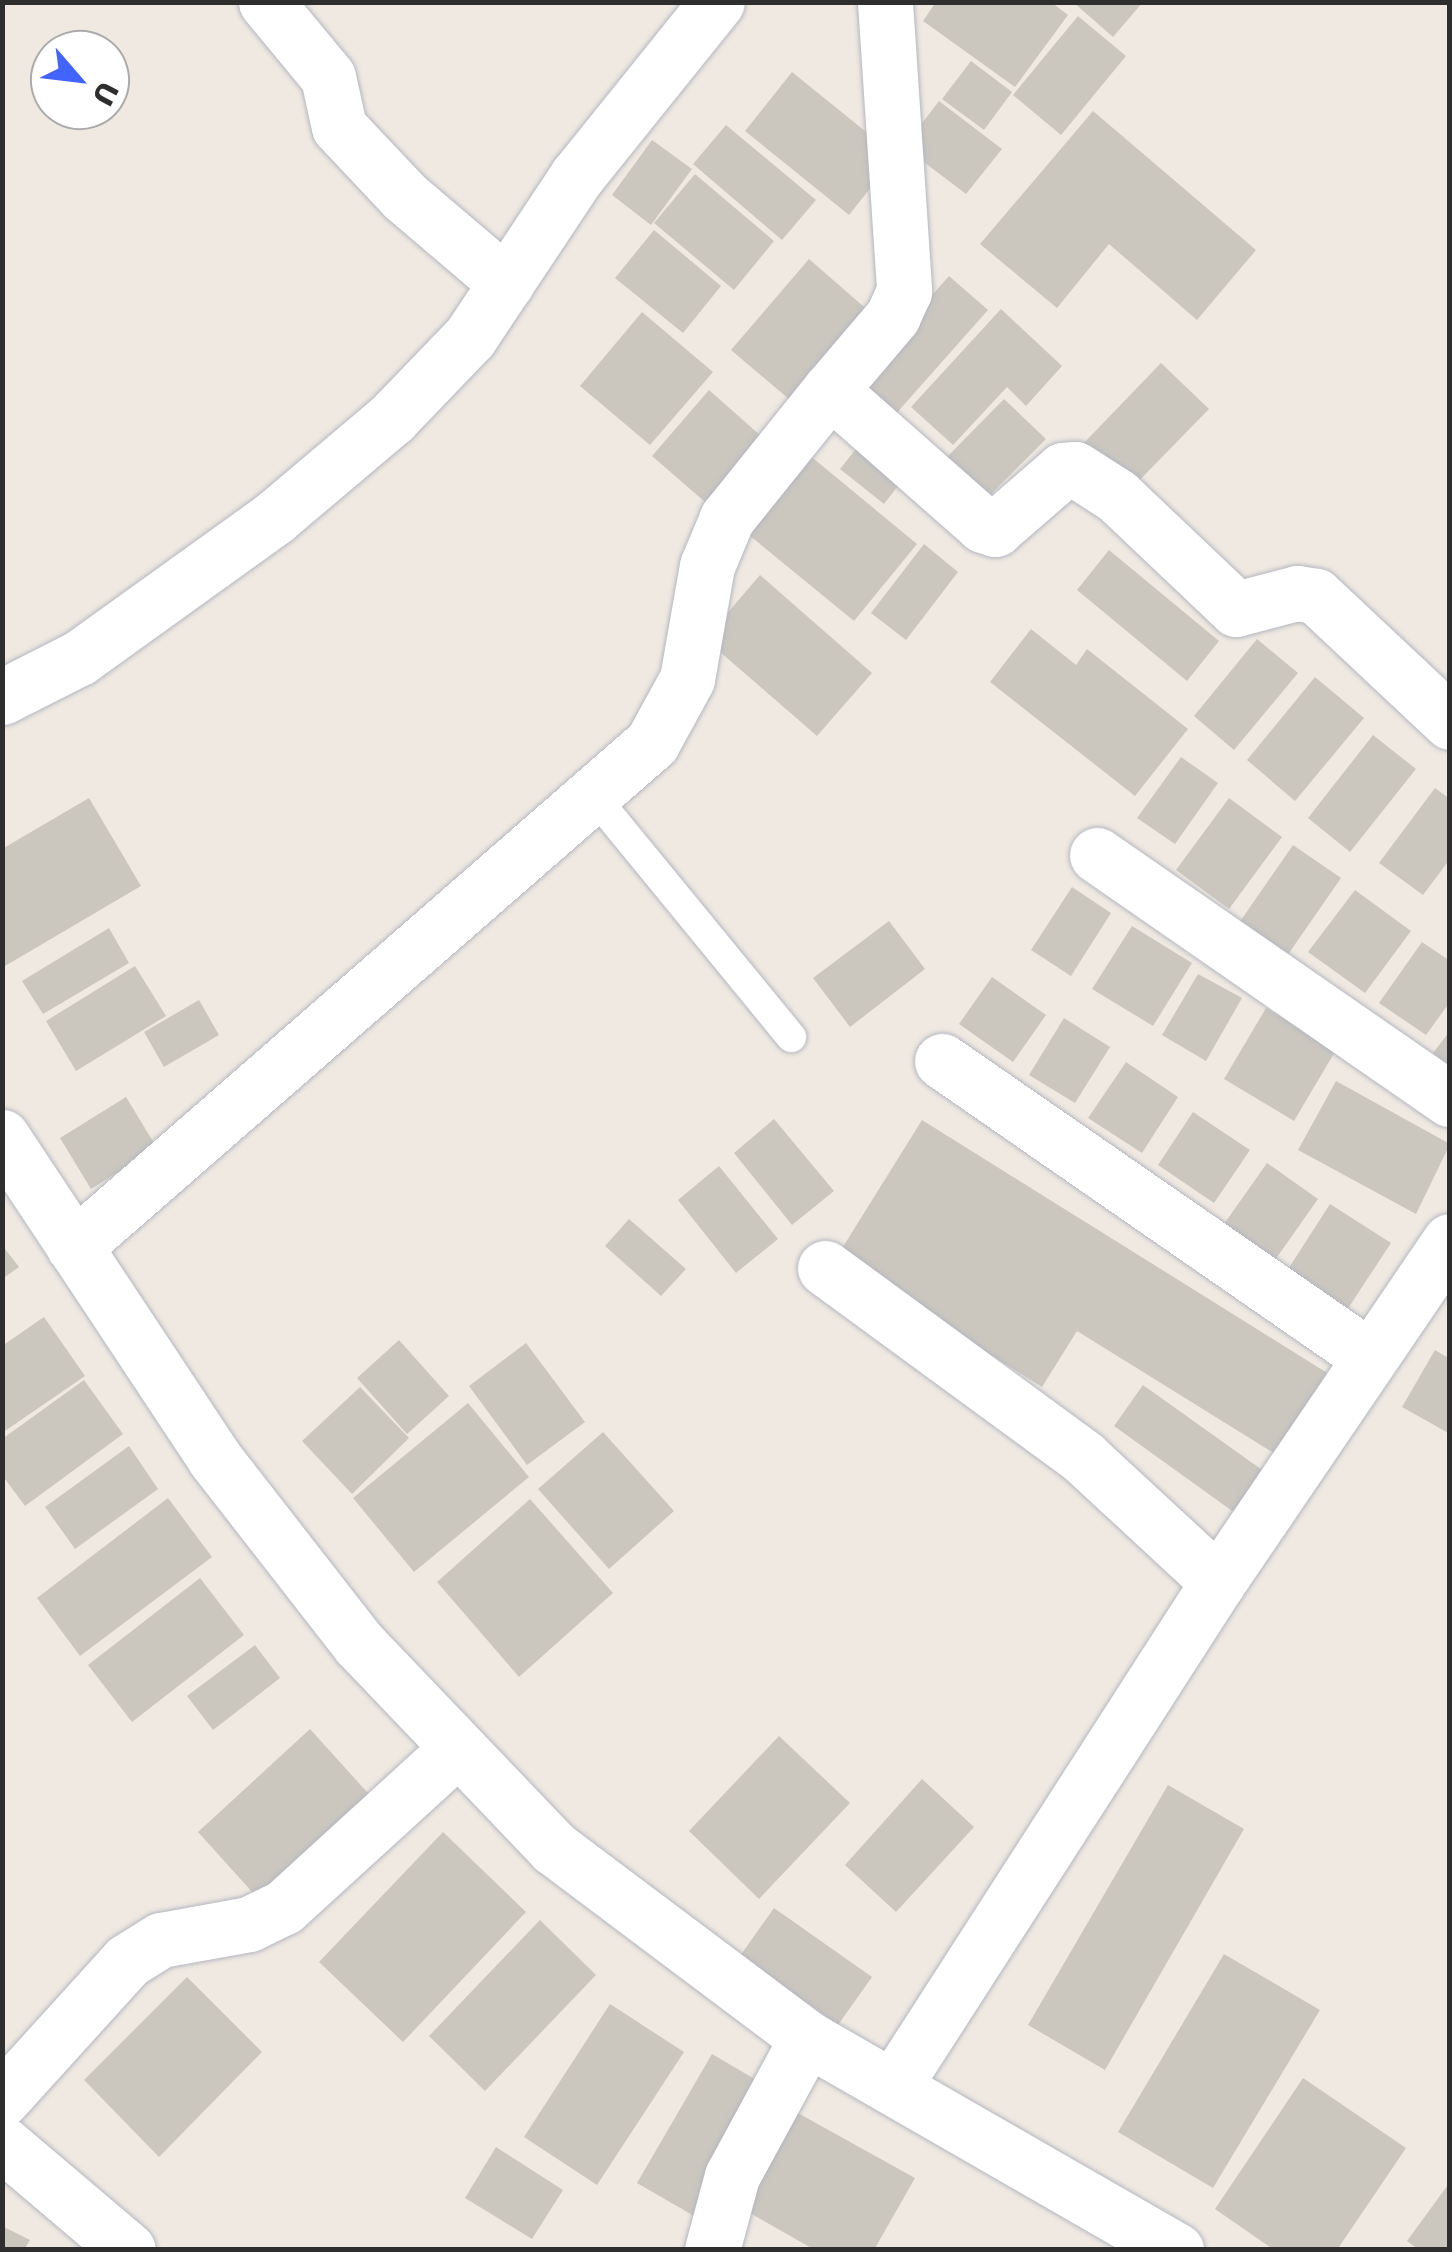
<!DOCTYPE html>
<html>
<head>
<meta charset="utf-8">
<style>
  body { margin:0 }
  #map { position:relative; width:1452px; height:2252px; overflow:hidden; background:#efe9e1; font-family:"DejaVu Sans",sans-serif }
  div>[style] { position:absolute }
  .building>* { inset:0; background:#cbc7bf }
  .roads { filter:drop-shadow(0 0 2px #b4b7c1) drop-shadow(0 0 2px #b4b7c1) }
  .service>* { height:30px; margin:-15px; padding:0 15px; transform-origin:15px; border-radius:15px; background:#fff }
  .minor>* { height:55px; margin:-27.5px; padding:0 27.5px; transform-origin:27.5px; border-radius:27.5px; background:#fff }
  span { translate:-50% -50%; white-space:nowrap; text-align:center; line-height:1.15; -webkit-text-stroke:8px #fff; paint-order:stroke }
  .frame { position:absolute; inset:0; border:5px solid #2e2e2e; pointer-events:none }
  .north { position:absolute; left:30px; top:30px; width:100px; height:100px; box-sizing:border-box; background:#fff; border:2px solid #ababab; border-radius:50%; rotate:118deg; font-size:28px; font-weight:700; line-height:40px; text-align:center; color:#2e2e2e }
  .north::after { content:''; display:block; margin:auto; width:35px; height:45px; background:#4264fb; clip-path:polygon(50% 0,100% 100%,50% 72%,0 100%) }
</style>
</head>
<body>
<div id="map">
  <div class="building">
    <i style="clip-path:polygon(936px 2px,1051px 2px,1068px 15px,1015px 87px,923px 21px)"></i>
    <i style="clip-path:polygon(1073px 2px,1143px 2px,1113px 37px)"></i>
    <i style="clip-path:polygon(1078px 16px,1126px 56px,1061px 135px,1013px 95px)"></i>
    <i style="clip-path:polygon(971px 61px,1012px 92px,984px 130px,942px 99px)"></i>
    <i style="clip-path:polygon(792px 72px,896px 156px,849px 215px,745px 131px)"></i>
    <i style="clip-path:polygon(939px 101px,1002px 149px,966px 194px,904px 147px)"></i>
    <i style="clip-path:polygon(1093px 111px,1256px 250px,1197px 320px,1109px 244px,1057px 308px,980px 244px)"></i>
    <i style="clip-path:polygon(726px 125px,816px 200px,782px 240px,693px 164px)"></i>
    <i style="clip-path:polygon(652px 140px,692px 169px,651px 225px,612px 195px)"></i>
    <i style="clip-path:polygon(695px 174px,774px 241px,734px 290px,654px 223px)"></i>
    <i style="clip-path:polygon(654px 230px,721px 286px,683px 333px,615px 278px)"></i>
    <i style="clip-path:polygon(809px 259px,879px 320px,802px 410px,731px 350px)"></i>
    <i style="clip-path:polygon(949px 276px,988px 310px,886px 425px,847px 391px)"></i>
    <i style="clip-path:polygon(1001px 309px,1062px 366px,1026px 406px,1007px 387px,953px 445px,911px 407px)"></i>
    <i style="clip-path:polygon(642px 312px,713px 372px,650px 445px,580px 386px)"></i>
    <i style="clip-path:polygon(1161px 363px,1209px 409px,1128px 492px,1081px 446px)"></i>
    <i style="clip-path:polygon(709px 390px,761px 436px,705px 502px,652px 456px)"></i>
    <i style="clip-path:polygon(1004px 399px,1046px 439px,986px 499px,944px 460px)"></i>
    <i style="clip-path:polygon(867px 435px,911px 469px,884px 504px,840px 469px)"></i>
    <i style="clip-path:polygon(808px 454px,917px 544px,854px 621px,744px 531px)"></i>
    <i style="clip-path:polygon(924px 544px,958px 572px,906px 640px,871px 613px)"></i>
    <i style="clip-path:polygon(1109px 550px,1219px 641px,1187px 681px,1077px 590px)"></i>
    <i style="clip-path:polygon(760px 575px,872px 673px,817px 736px,705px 639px)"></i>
    <i style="clip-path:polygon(1031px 629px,1076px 665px,1087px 649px,1188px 729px,1135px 796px,990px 682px)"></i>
    <i style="clip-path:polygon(1257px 639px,1298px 673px,1234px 750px,1194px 716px)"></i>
    <i style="clip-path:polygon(1315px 677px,1364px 718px,1295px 801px,1247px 760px)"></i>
    <i style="clip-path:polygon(1373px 735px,1416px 769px,1350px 852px,1308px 818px)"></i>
    <i style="clip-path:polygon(1181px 757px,1218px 783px,1175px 844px,1137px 818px)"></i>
    <i style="clip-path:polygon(1435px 788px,1450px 799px,1450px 859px,1423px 895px,1379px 863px)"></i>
    <i style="clip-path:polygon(89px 798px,141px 886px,5px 966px,2px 849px)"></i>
    <i style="clip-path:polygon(1229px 798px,1282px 837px,1229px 909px,1176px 870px)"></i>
    <i style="clip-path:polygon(1293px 845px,1341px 878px,1287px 956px,1239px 923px)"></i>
    <i style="clip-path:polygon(1072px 887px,1111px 913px,1071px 976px,1031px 950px)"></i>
    <i style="clip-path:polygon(1355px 890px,1411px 931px,1365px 993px,1308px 952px)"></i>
    <i style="clip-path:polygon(889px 921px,925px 969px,850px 1027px,813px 978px)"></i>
    <i style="clip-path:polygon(1132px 926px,1192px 963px,1153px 1026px,1092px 989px)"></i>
    <i style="clip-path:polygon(109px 928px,129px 963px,43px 1014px,22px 981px)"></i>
    <i style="clip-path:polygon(1422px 942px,1450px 961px,1450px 1002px,1426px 1035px,1379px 1003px)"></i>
    <i style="clip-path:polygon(135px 966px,166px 1016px,76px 1071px,46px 1021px)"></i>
    <i style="clip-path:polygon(1198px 974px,1242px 998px,1206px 1061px,1162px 1035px)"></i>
    <i style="clip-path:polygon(992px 977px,1046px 1015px,1013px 1062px,959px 1024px)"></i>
    <i style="clip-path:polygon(199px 1000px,219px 1035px,164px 1067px,144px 1032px)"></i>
    <i style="clip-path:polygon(1266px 1008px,1336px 1050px,1294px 1121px,1224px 1079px)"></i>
    <i style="clip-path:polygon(1064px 1018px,1110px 1047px,1075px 1103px,1029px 1075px)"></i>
    <i style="clip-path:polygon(1450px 1031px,1450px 1066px,1433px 1053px)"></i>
    <i style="clip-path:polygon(1126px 1062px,1178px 1097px,1142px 1153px,1088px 1118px)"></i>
    <i style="clip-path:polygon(1336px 1081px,1450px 1144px,1416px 1214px,1298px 1150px)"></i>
    <i style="clip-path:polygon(126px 1097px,157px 1148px,91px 1189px,60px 1138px)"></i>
    <i style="clip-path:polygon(1193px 1112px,1250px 1150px,1214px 1203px,1158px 1165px)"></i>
    <i style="clip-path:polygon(774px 1119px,834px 1191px,792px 1225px,734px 1153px)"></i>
    <i style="clip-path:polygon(922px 1120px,1329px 1374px,1277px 1455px,1077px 1331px,1042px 1387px,836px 1258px)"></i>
    <i style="clip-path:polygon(1267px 1163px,1318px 1199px,1275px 1260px,1224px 1224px)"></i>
    <i style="clip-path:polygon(719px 1166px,778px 1239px,736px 1273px,678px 1200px)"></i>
    <i style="clip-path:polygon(1330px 1204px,1391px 1243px,1345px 1313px,1285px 1274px)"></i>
    <i style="clip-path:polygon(629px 1219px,686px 1269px,661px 1296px,605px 1246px)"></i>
    <i style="clip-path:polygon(2px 1245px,19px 1267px,2px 1279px)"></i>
    <i style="clip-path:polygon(44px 1317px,85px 1376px,2px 1433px,2px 1346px)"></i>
    <i style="clip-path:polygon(399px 1340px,449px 1396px,407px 1434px,357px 1378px)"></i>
    <i style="clip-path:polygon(526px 1343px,585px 1422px,527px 1465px,469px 1386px)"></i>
    <i style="clip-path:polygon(1435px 1350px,1450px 1359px,1450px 1434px,1402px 1407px)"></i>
    <i style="clip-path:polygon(84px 1380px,123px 1434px,25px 1506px,2px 1475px,2px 1439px)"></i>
    <i style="clip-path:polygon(1143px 1385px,1265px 1472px,1235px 1513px,1114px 1426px)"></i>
    <i style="clip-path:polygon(360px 1387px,409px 1438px,352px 1494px,302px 1441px)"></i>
    <i style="clip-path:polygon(468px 1403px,529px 1477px,414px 1572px,353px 1498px)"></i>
    <i style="clip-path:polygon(603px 1432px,674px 1511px,609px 1569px,538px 1489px)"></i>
    <i style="clip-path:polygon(129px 1446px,158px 1489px,75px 1549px,45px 1507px)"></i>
    <i style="clip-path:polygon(168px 1498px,212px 1557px,80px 1656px,37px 1598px)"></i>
    <i style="clip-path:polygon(530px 1499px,613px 1593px,519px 1677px,437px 1582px)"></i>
    <i style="clip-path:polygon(200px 1578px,244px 1635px,132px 1722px,88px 1665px)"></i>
    <i style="clip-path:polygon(255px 1645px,280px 1678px,213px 1730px,187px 1696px)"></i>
    <i style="clip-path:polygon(310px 1729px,376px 1802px,264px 1905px,198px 1832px)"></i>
    <i style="clip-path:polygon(779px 1736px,850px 1803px,759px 1899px,689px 1831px)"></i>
    <i style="clip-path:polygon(922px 1779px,974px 1827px,896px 1912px,845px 1865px)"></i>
    <i style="clip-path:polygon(1168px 1785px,1244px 1829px,1105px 2070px,1028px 2025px)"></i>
    <i style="clip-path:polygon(443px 1832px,526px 1912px,403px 2042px,319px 1962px)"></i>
    <i style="clip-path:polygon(774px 1908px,872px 1977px,838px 2025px,740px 1956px)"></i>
    <i style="clip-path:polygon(540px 1920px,596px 1975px,485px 2091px,429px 2036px)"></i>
    <i style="clip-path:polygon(1224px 1954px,1320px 2010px,1213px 2188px,1118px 2132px)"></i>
    <i style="clip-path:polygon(187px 1977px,262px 2052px,159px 2157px,84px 2080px)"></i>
    <i style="clip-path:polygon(610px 2004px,684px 2052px,597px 2185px,524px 2137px)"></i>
    <i style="clip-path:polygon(712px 2054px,770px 2088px,694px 2216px,637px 2183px)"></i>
    <i style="clip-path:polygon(1303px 2078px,1406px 2148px,1337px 2250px,1274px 2250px,1215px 2209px)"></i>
    <i style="clip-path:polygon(787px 2107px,915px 2178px,874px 2250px,815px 2250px,732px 2203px)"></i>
    <i style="clip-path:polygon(496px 2147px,563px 2190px,532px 2239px,465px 2198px)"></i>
    <i style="clip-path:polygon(1450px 2182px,1450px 2250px,1419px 2250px,1407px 2241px)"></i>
    <i style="clip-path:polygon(2px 2226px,30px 2240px,24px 2250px,2px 2250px)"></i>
  </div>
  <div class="roads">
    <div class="service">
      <i style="left:593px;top:795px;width:313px;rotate:50.7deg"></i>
    </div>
    <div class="minor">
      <i style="left:266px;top:2px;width:97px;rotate:50.4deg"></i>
      <i style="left:328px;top:77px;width:51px;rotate:77.6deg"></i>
      <i style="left:339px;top:127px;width:96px;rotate:46.7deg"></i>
      <i style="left:405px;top:197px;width:133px;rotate:40.4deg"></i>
      <i style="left:885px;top:2px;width:290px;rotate:86.2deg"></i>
      <i style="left:904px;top:291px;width:27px;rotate:114deg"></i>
      <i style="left:893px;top:316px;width:97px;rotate:130.4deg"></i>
      <i style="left:830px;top:390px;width:204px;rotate:41.4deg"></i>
      <i style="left:983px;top:525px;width:13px;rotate:18deg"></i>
      <i style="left:995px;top:529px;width:90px;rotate:-40.9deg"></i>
      <i style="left:1063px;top:470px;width:12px;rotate:-5deg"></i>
      <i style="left:1075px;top:469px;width:50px;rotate:32.7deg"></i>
      <i style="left:1117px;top:496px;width:164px;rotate:43.5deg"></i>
      <i style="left:1236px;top:609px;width:63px;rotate:-14.7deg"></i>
      <i style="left:1297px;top:593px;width:19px;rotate:9deg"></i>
      <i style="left:1316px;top:596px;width:184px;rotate:43.2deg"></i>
      <i style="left:2px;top:697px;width:86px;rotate:-26.9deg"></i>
      <i style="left:79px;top:658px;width:241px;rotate:-35.7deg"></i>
      <i style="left:275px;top:517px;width:153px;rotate:-40.2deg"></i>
      <i style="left:392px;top:418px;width:112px;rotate:-46.1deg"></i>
      <i style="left:470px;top:337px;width:193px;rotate:-56.4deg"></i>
      <i style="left:577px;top:176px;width:223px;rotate:-51.2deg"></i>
      <i style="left:1097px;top:855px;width:429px;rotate:34.7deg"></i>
      <i style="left:942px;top:1061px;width:518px;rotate:34.7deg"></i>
      <i style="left:2px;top:1137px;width:386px;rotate:56.5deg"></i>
      <i style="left:215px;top:1459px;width:234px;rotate:52.1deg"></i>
      <i style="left:359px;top:1644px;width:282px;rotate:46.3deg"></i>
      <i style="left:554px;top:1848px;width:316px;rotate:36.9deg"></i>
      <i style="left:807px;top:2038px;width:426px;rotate:29.9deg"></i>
      <i style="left:74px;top:1247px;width:767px;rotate:-41.09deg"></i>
      <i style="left:652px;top:743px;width:73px;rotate:-61.3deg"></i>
      <i style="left:687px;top:679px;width:115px;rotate:-80deg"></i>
      <i style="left:707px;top:566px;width:52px;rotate:-67.4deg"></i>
      <i style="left:727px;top:518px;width:164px;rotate:-51.2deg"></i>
      <i style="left:825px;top:1268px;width:320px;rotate:36.2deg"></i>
      <i style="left:1083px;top:1457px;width:184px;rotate:42.8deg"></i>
      <i style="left:893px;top:2087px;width:601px;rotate:-57.24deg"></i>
      <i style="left:1218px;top:1582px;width:412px;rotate:-55.8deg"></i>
      <i style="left:2px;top:2099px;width:186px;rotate:-47.8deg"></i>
      <i style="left:127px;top:1961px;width:40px;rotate:-32deg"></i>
      <i style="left:161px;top:1940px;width:89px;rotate:-10.3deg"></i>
      <i style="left:249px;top:1924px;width:39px;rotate:-26deg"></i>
      <i style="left:284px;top:1907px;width:234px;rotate:-42.4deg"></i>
      <i style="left:2px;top:2143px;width:165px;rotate:40.3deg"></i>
      <i style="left:712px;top:2250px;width:77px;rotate:-74.9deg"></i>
      <i style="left:732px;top:2176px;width:157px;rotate:-61.5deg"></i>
    </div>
  </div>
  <div class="frame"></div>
  <div class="north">U</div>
</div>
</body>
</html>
